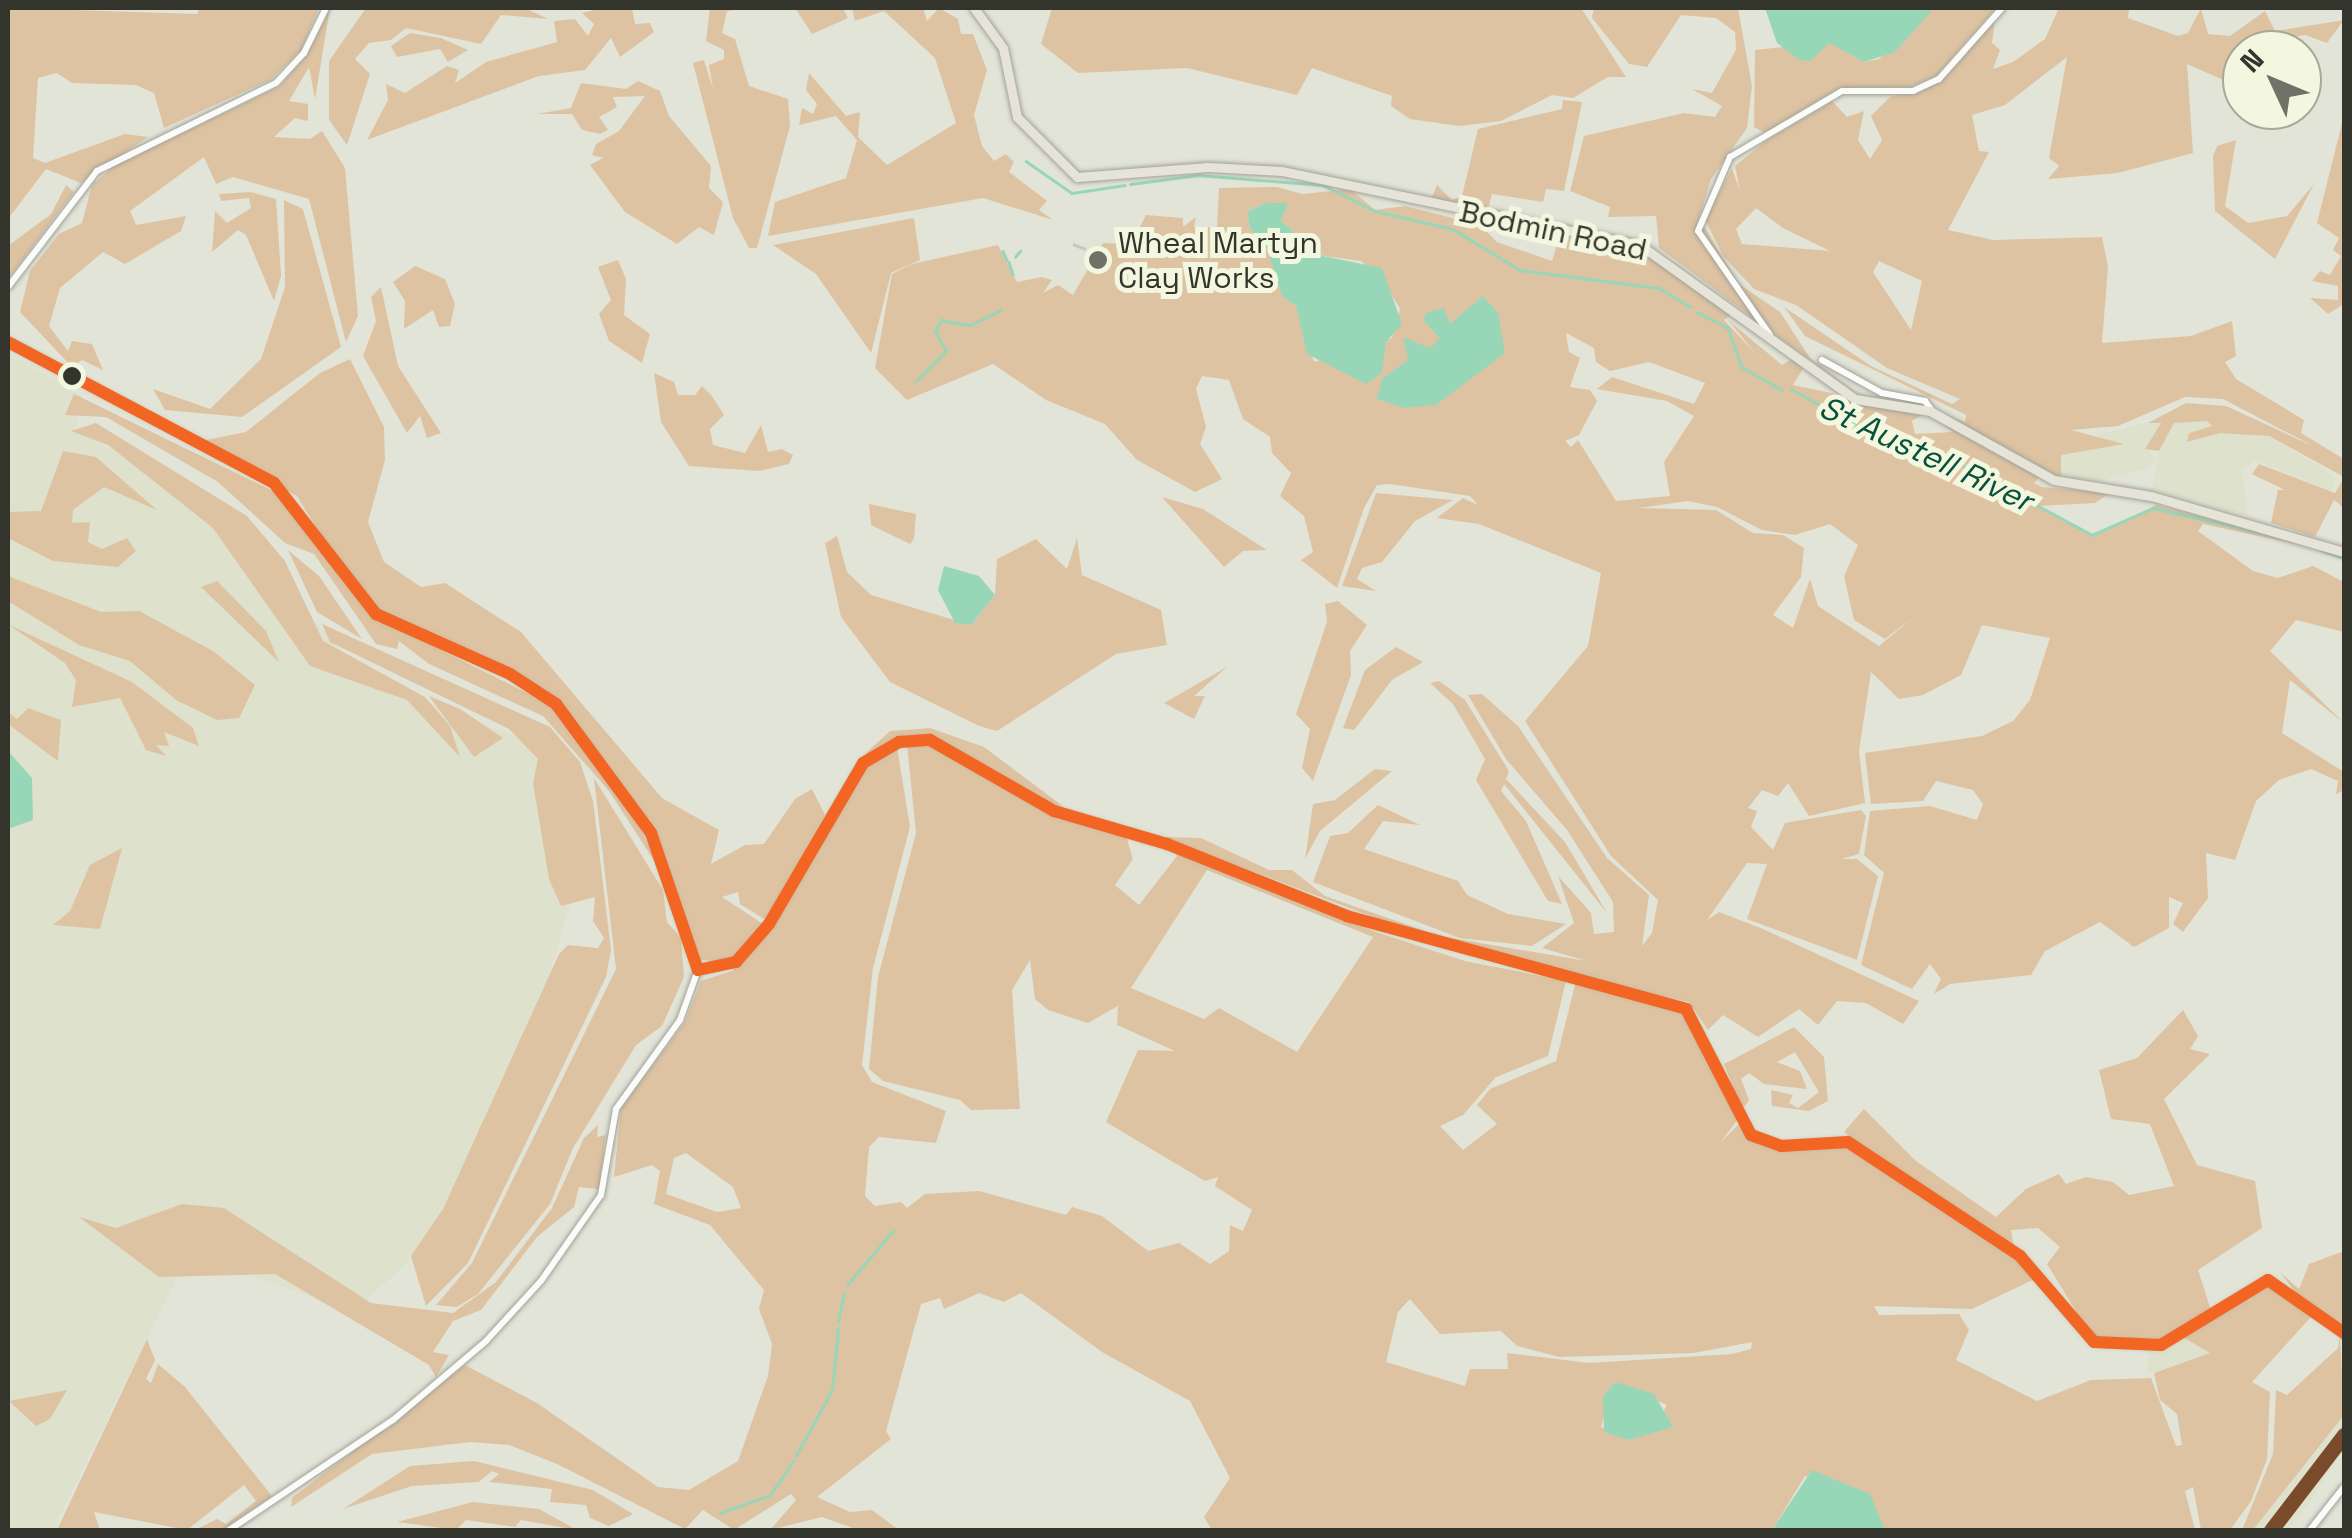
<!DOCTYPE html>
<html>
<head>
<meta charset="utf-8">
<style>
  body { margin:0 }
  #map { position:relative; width:2352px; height:1538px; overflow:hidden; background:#e2e4d8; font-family:"Space Grotesk",sans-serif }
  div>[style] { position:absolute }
  .built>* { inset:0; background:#dee1cb }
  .green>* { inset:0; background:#dec3a2 }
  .water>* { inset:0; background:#98d6b8 }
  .stream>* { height:2.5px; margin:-1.25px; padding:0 1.25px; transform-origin:1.25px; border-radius:1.25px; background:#98d6b8 }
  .roads { filter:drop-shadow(0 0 2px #a1a399) drop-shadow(0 0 2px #a1a399) }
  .minor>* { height:6px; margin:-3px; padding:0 3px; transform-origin:3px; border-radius:3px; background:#fbfbf9 }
  .major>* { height:9px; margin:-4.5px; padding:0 4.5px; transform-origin:4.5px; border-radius:4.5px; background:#e6e3d8 }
  .rail>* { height:2.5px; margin-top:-1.25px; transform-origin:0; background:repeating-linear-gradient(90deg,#c7c8c4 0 18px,transparent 0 36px) }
  .bus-1>* { height:12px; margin:-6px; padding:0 6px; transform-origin:6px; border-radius:6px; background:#f26522 }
  .rail-1>* { height:15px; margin:-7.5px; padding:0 7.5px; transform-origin:7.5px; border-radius:7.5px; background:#7a4b2a }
  .dots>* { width:28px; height:28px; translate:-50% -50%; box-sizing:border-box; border:5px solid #f3f7e0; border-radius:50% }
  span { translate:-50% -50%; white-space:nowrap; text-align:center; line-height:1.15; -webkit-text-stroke:10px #f3f7e0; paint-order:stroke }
  .street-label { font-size:30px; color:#33352c }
  .poi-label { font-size:30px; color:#33352c }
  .left { translate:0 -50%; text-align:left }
  .water-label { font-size:32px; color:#09523a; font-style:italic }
  .frame { position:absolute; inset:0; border:10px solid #33352c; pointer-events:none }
  .north { position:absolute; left:2222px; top:30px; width:100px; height:100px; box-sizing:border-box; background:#f3f7e0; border:2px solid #a6a998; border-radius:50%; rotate:314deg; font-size:28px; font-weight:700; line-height:40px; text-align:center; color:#33352c }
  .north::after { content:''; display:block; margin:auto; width:35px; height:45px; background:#707268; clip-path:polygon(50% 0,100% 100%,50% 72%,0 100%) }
</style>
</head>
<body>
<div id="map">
  <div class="built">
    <i style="clip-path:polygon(8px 354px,81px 395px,76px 428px,221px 515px,363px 676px,542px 747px,574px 892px,484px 1190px,354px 1312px,189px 1253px,53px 1530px,8px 1530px)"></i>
    <i style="clip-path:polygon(2208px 415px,2237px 433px,2269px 436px,2320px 467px,2336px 478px,2331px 491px,2255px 460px,2242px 471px,2248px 516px,2152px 491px,2160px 446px,2176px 420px)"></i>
    <i style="clip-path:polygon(2148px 423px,2161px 423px,2146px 449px,2156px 459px,2146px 469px,2091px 484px,2061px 478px,2060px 455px,2100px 434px)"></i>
    <i style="clip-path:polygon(2181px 1336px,2210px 1353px,2148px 1374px,2148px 1350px)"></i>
    <i style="clip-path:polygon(2344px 1415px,2344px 1449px,2303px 1512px,2287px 1530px,2253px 1530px)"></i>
  </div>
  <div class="green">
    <i style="clip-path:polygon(8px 8px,197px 14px,200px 8px,319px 8px,301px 50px,270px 80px,164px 128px,154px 93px,136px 85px,72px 83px,57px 73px,38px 78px,33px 158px,45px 163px,125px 134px,148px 137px,81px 183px,46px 169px,8px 219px)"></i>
    <i style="clip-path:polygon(330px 8px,315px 99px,309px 67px,289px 101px,308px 104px,308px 121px,295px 118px,274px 137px,310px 139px,322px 131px,345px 168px,358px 316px,346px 342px,309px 199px,233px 177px,216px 184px,204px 157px,130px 211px,136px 225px,186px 216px,181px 231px,125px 264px,103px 252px,60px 288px,49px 326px,68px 351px,72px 341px,92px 344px,103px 370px,82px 360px,72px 367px,20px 312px,30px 271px,59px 234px,82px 223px,92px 185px,114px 166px,280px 86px,307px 55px)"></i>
    <i style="clip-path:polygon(366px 8px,525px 8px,548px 19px,501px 15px,481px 44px,406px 28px,391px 40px,369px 43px,355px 59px,370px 74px,347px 145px,329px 120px,329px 61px)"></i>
    <i style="clip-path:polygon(603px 8px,632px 8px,635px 24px,650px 23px,654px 32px,620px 57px,611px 38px,585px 70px,539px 76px,367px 140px,388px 100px,386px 84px,405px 93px,447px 66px,459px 70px,455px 83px,486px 62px,557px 42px,554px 21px,575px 19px,588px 36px,594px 24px,582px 13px)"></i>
    <i style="clip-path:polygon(710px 8px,751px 8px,727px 11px,722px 33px,735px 39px,749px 86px,788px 99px,790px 126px,757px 248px,749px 248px,733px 218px,693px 63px,704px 60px,713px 89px,709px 65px,724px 59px,724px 50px,706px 41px)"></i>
    <i style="clip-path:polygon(795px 8px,843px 8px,848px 18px,812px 34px)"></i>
    <i style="clip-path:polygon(852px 8px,923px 8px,927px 21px,939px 8px,958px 19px,961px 34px,973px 34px,987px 70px,974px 115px,982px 146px,994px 161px,1006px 154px,1014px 162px,1009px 172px,1047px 201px,1039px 210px,1053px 220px,983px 198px,768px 236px,775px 202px,846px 178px,857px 140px,836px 116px,799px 125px,802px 108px,813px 114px,817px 104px,806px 90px,809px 73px,846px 116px,860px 112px,858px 137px,887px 165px,956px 123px,935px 58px,884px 11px,855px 21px)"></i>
    <i style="clip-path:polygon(1052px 8px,1581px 8px,1626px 77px,1608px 77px,1573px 98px,1552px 95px,1501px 121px,1459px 126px,1410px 119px,1391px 106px,1392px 96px,1312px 68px,1297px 95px,1187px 68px,1078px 73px,1041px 44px)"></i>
    <i style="clip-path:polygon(1594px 8px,1738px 8px,1752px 86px,1747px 128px,1711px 179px,1695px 232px,1763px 325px,1659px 248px,1656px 216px,1608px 217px,1610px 207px,1570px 191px,1584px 136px,1684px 113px,1715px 117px,1722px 106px,1692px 89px,1712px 93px,1736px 50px,1735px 32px,1716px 18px,1681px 15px,1647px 67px,1629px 64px,1592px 18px)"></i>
    <i style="clip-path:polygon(1934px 8px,1996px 8px,1936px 76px,1910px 87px,1840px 88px,1765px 133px,1754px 127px,1755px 50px,1828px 42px,1864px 62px,1879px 59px)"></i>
    <i style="clip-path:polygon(evenodd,2059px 8px,2129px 8px,2128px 18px,2178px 36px,2188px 33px,2201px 8px,2208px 34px,2230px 36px,2265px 11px,2275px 31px,2344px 20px,2327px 43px,2305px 35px,2241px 45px,2228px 82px,2187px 64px,2193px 153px,2118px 173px,2048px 179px,2059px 166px,2049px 158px,2067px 57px,2005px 105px,1972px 115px,1979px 151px,1989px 152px,1948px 230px,1993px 240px,2102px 237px,2108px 267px,2102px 343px,2191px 336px,2232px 321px,2236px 356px,2225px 362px,2236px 379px,2304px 420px,2301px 433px,2344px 459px,2344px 477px,2269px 436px,2220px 433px,2187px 442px,2189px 433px,2212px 426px,2207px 421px,2174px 423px,2159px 451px,2145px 449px,2161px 423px,2148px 423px,2186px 403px,2226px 406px,2315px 447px,2223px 399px,2185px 397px,2118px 426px,2071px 430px,2124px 444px,2061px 455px,2061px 478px,1938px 412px,1965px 422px,1966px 415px,1805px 336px,1784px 307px,1871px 366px,1952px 404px,1960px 399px,1887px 368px,1796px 305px,1754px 289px,1723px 256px,1705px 219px,1732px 169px,1740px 190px,1735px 166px,1767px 140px,1832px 101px,1847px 117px,1864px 111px,1858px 140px,1870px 159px,1882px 140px,1871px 116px,1890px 97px,1940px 82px,1995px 19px,1992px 43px,2000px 50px,1993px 69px,2013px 62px,2045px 39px,2059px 8px,1756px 208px,1783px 228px,1830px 251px,1742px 244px,1736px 229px,1756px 208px,2059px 8px,1879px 261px,1922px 281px,1911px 330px,1873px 272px,1879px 261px)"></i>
    <i style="clip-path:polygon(410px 33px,441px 38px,468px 50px,448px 62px,440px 49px,397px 57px,391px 46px)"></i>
    <i style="clip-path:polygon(638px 81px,660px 91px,669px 116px,711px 166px,709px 188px,723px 202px,714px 235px,699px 227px,677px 244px,625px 212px,590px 165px,603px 158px,592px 155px,596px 144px,619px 131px,645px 96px,613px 97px,617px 107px,599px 117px,608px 130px,600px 134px,582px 130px,572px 114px,537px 114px,571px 108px,581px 83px,626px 89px)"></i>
    <i style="clip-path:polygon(1563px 100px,1582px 102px,1564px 191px,1546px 189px,1543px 202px,1492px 194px,1487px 213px,1432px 197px,1437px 185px,1452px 200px,1462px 196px,1478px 129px,1562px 109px)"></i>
    <i style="clip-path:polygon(2344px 115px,2344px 304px,2328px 314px,2310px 298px,2338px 300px,2338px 286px,2312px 281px,2320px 271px,2330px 275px,2341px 256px,2333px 250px,2339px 238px,2317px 223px)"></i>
    <i style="clip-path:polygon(2236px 140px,2225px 206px,2248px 223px,2287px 216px,2314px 184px,2275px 259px,2215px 211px,2213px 157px,2217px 146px)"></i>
    <i style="clip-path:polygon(66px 185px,74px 192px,8px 279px,8px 246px,51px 214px)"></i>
    <i style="clip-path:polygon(evenodd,1277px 187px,1302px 194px,1350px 189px,1375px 210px,1405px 206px,1480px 225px,1497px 242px,1552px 261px,1560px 234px,1641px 249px,1737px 311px,1724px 320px,1755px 353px,1728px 320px,1782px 365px,1792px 359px,1803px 369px,1793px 385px,1925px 413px,1912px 421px,1915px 434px,1953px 432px,1933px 417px,2041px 475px,2034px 483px,2042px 487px,2110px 493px,2095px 503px,2037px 506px,2092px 536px,2157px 505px,2339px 553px,2203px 524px,2198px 531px,2253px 571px,2278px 578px,2313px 566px,2344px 582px,2344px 632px,2296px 620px,2270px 651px,2344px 723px,2290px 680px,2282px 733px,2344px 772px,2344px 790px,2336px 794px,2338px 781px,2311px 769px,2279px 780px,2256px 801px,2235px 860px,2206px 853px,2208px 898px,2183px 932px,2173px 924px,2183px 903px,2169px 897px,2169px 928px,2134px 947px,2100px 922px,2045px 951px,2031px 975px,1950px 984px,1934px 994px,1941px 979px,1930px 964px,1912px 989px,1861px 965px,1884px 873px,1864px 855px,1870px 811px,1930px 806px,1977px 820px,1983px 804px,1973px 790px,1936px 781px,1923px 801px,1871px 804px,1865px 753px,1982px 736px,2013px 721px,2030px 700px,2050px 638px,1982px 625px,1961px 675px,1923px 695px,1899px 699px,1871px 672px,1859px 751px,1865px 803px,1809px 816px,1788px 783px,1778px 796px,1762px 790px,1748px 808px,1757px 811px,1751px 827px,1773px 850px,1785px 823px,1861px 810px,1866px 816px,1859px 854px,1841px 859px,1857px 859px,1878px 876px,1857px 960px,1747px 919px,1767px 864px,1747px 863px,1707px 920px,1719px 912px,1763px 929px,1919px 1001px,1903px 1024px,1866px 1003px,1837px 1001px,1818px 1025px,1799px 1009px,1758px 1037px,1723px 1015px,1708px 1030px,1689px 1002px,1468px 953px,1163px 837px,1201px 838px,1269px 870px,1292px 870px,1325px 896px,1439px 936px,1587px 961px,1542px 948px,1574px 923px,1558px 876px,1591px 913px,1594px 934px,1614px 932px,1613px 902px,1567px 830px,1506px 759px,1468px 695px,1482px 694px,1518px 726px,1607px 858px,1649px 895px,1642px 946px,1652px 933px,1658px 900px,1611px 856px,1525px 721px,1588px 646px,1601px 573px,1479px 524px,1437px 518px,1463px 498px,1478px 505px,1470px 496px,1390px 484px,1377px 485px,1364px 508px,1337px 588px,1301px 560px,1313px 552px,1304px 516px,1280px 496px,1291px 473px,1272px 453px,1270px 437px,1243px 419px,1229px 380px,1202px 376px,1196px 389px,1206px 427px,1200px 444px,1222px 479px,1195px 492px,1137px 460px,1105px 424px,1046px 400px,993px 364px,907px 400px,875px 368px,892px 274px,912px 264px,998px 245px,1017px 282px,1042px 277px,1052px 280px,1043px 293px,1058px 285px,1073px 295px,1103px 243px,1131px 244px,1146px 215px,1183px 218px,1183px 227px,1196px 217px,1194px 227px,1217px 227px,1219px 188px,1277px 187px,1265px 203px,1287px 203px,1281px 221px,1324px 256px,1361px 261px,1381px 277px,1400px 309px,1392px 338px,1314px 362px,1296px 306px,1282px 295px,1268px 248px,1250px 228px,1247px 212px,1265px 203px,1277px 187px,1566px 333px,1594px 348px,1596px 362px,1610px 371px,1649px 362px,1705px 383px,1694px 404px,1612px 377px,1597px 389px,1667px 401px,1694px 416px,1664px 462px,1670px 496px,1616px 501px,1578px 440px,1571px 447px,1565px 441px,1579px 435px,1597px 401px,1590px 390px,1570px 387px,1580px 358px,1569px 352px,1566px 333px,1277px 187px,1688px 501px,1717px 507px,1762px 530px,1795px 535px,1830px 524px,1858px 545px,1844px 576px,1854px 620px,1885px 639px,1914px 617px,1879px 646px,1818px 606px,1810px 579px,1793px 628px,1773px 615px,1801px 577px,1804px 548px,1783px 535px,1753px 533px,1716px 510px,1639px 508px,1688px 501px)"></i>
    <i style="clip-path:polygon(250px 192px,276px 199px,281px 276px,274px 301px,246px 235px,238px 230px,212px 252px,215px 211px,227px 223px,251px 208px,249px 198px,221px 201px,219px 194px)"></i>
    <i style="clip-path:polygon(284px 200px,303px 209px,341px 347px,242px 417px,165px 410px,153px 389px,210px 409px,261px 359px,285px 287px)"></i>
    <i style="clip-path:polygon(914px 218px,920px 260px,891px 273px,871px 353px,816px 274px,773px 245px)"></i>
    <i style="clip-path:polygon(1700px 220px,1739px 284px,1780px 312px,1810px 358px,1857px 393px,1775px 335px,1702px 239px)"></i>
    <i style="clip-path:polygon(618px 260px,626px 279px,624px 315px,650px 334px,642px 363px,609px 341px,599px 314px,611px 300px,598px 267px)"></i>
    <i style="clip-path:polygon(415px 266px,445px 279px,455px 304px,450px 326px,439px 327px,433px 310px,404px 329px,405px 301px,393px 282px)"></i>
    <i style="clip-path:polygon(381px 287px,398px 366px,441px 433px,427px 438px,420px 416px,407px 433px,363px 356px,376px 321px,371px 297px)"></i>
    <i style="clip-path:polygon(350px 359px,384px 427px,385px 460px,368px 522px,384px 562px,421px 587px,445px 583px,521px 632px,662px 798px,719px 830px,711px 864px,745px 845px,764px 844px,795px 799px,812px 789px,825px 815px,766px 920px,740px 904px,738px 892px,722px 897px,763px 924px,728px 962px,701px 960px,658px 841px,568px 711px,519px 675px,382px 614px,343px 571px,297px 496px,201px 441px,246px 432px,320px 373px)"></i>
    <i style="clip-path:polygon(654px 373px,674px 382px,678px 395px,695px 395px,702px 386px,712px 396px,724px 415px,710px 429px,713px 445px,745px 453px,761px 425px,768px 452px,782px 449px,793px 455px,789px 464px,759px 471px,689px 466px,661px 422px)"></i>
    <i style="clip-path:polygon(74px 394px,281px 495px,373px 616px,551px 705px,630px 805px,662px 873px,609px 791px,543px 716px,429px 664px,399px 641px,397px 649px,376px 644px,314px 554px,285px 543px,218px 482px,106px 417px,65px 415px)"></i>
    <i style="clip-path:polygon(96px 423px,247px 516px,285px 561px,323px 641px,425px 697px,450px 726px,460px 757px,407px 700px,310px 666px,213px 528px,108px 445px,71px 431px)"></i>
    <i style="clip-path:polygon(63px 451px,96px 457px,157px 510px,104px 487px,73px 510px,72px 523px,90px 522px,88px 542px,102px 549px,127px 538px,136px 551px,118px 567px,53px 561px,8px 538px,8px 512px,41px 511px)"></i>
    <i style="clip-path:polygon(2259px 464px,2335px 493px,2344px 478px,2344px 508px,2334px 500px,2315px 537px,2271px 523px,2278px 490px,2285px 490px,2252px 474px)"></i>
    <i style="clip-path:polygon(1376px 493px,1453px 500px,1415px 521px,1382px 562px,1362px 568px,1357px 579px,1376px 591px,1342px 586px)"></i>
    <i style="clip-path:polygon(1162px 497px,1203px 509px,1267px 550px,1243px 551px,1224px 567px)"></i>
    <i style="clip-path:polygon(869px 504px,916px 514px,914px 539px,910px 544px,871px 525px)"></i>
    <i style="clip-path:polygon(837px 536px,847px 572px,871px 595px,971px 625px,995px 595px,997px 559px,1036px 539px,1067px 569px,1077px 538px,1082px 575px,1161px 610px,1167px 645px,1116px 654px,997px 731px,979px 726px,890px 682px,841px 617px,825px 543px)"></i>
    <i style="clip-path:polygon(288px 550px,319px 576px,362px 639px,317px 612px)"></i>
    <i style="clip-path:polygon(8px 576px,101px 612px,139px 611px,213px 651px,255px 685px,239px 718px,217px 720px,176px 700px,130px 661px,79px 645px,8px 601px)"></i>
    <i style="clip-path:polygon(217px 581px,266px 631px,279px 662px,201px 587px)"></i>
    <i style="clip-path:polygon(1338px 601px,1367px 625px,1350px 651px,1351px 675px,1313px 781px,1302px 768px,1310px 729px,1296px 714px,1327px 622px,1325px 604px)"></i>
    <i style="clip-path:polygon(322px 624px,550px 727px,580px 762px,593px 801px,611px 950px,606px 977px,468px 1263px,426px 1306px,411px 1256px,443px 1209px,559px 954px,568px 945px,598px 948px,604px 938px,593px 921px,595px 897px,561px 906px,549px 879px,533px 783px,538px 759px,509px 729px,330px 642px)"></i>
    <i style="clip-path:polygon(9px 625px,132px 682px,193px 728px,199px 746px,164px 732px,169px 746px,156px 745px,166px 756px,146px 750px,120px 698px,72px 707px,76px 680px,65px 663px)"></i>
    <i style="clip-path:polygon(1396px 647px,1423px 662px,1392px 680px,1354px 730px,1343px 728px,1365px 670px)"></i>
    <i style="clip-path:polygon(1227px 667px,1194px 696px,1205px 696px,1194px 719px,1164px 703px)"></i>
    <i style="clip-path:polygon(1439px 681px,1465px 700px,1509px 771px,1506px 779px,1565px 842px,1607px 913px,1504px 784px,1501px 791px,1526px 821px,1562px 904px,1548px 901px,1476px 780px,1485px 759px,1453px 704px,1430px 683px)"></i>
    <i style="clip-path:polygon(429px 696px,460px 709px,503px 738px,474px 757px)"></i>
    <i style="clip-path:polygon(28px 708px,61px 720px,58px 761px,8px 724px,8px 712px,17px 719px)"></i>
    <i style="clip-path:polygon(930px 728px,984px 747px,1064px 807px,1027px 795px,934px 736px,901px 738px,865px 754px,890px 731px)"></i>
    <i style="clip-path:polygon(evenodd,907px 744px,941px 746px,1060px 819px,1126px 836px,1133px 859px,1115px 885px,1139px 905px,1177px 856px,1173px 848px,1376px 932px,1465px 961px,1566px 981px,1548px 1056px,1496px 1077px,1463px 1115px,1440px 1126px,1463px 1150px,1497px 1124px,1477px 1105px,1490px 1089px,1556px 1061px,1576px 981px,1681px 1010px,1738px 1119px,1720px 1143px,1740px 1123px,1753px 1140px,1778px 1150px,1848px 1145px,2041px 1276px,1972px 1309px,1874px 1306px,1879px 1315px,1959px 1314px,1969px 1330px,1956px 1360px,2037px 1401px,2091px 1380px,2151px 1378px,2176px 1446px,2182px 1445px,2177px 1414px,2160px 1400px,2154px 1373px,2210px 1353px,2181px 1336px,2262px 1285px,2282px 1286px,2311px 1317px,2252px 1382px,2270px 1392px,2267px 1459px,2251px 1501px,2230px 1530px,2201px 1530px,2193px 1487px,2185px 1491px,2195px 1530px,1885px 1530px,1860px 1490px,1805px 1476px,1772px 1530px,1212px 1530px,1204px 1517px,1230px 1478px,1190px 1401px,1102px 1352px,1021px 1293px,1004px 1302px,979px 1293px,944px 1309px,940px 1298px,921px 1304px,886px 1431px,891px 1439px,817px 1497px,850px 1512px,872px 1510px,899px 1530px,858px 1530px,822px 1517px,770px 1530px,796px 1500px,791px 1494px,734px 1530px,703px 1510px,685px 1529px,557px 1464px,509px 1445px,470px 1442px,372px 1454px,291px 1507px,292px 1498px,465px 1365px,537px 1403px,658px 1487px,689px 1490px,738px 1461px,768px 1376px,772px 1344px,759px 1309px,764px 1290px,710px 1225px,654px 1204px,660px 1171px,652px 1165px,614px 1177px,621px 1108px,685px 1022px,701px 981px,732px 971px,772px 927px,863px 768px,897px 747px,910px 827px,873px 968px,862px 1065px,872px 1082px,946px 1111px,936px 1143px,879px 1137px,869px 1147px,865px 1196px,875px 1206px,901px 1202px,907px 1208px,925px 1194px,979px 1191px,1066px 1215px,1072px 1207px,1102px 1216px,1148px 1251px,1179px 1243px,1210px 1264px,1229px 1251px,1230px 1225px,1243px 1231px,1252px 1210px,1215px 1186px,1218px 1177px,1205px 1181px,1106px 1122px,1138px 1050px,1175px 1051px,1117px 1025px,1118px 1006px,1088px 1023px,1048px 1010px,1035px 999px,1030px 960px,1012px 990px,1020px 1109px,971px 1110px,960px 1100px,883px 1081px,869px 1069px,878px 977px,916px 833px,907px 744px,1207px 870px,1373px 937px,1297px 1052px,1219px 1008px,1204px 1019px,1131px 988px,1207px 870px,907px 744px,686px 1153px,733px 1187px,741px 1208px,717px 1212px,666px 1194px,674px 1158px,686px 1153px,907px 744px,1410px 1299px,1440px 1334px,1501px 1331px,1517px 1346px,1559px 1357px,1694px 1353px,1752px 1342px,1751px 1349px,1732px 1354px,1589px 1363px,1507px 1353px,1508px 1369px,1470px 1369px,1465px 1386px,1386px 1362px,1398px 1312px,1410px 1299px,907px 744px,1616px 1382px,1667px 1405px,1652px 1431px,1629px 1440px,1601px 1427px,1616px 1382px)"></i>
    <i style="clip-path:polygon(1375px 769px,1392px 771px,1320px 831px,1305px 859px,1313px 804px,1335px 800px)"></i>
    <i style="clip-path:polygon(594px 778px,663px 890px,667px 922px,681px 938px,684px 977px,662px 1026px,636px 1045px,573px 1148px,550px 1204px,478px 1294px,457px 1307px,436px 1305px,472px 1263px,616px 969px)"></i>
    <i style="clip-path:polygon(1378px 805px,1420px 825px,1383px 821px,1364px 849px,1458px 881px,1467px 895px,1508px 914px,1566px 924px,1532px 946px,1460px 938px,1313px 882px,1330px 836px,1348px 833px)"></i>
    <i style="clip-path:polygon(122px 848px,100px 929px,53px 925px,70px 911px,90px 865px)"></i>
    <i style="clip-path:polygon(2183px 1010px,2198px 1036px,2190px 1049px,2210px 1054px,2164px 1099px,2197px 1165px,2255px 1181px,2262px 1228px,2198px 1270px,2211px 1310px,2160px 1343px,2092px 1337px,2047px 1264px,2060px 1247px,2038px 1228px,2011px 1230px,2014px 1249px,1844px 1132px,1864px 1109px,1916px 1161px,1996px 1217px,2026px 1189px,2059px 1174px,2066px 1184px,2086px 1177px,2113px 1182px,2129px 1195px,2174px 1186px,2150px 1124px,2111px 1119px,2099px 1070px,2137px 1058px)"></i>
    <i style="clip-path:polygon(1794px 1027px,1824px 1057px,1828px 1101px,1809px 1111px,1772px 1106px,1771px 1090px,1793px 1095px,1789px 1103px,1798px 1108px,1819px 1092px,1795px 1052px,1777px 1062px,1800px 1071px,1807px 1089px,1764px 1084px,1749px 1073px,1741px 1079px,1749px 1100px,1742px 1110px,1724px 1064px)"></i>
    <i style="clip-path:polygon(598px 1125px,597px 1137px,606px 1135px,599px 1189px,579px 1187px,574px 1207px,537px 1237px,481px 1310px,453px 1321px,433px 1352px,449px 1355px,436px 1377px,429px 1365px,275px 1274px,159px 1277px,79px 1217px,116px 1228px,182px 1204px,224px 1208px,371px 1303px,453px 1313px,496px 1282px,552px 1208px,584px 1138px)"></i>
    <i style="clip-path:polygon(2344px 1251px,2344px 1328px,2300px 1299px,2280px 1272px,2299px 1289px,2309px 1264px)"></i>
    <i style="clip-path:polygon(2340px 1334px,2344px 1415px,2253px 1530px,2242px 1530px,2273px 1454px,2276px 1390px,2287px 1395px,2338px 1348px)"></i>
    <i style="clip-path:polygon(147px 1339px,155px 1360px,146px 1379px,151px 1383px,158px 1364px,185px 1387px,272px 1496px,223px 1530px,195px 1530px,217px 1519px,226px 1524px,256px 1501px,244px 1485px,187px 1530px,94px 1512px,100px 1530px,57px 1530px)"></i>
    <i style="clip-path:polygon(67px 1390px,50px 1419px,36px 1426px,9px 1401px)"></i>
    <i style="clip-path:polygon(474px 1461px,593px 1490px,633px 1514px,609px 1526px,590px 1518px,586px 1505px,550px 1502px,552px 1489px,489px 1482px,499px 1474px,492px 1471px,479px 1482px,412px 1486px,343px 1509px,410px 1466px)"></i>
    <i style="clip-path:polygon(473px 1502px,539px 1509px,577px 1530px,521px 1520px,515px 1527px,466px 1520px,456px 1530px,397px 1522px)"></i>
  </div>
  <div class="water">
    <i style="clip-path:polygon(1765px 8px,1934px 8px,1895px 52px,1864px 62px,1829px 43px,1811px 61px,1799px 60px,1777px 43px)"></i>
    <i style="clip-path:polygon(1265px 203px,1288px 203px,1281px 221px,1323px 256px,1382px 268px,1402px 324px,1386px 342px,1382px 373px,1366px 384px,1307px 354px,1296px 306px,1282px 296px,1267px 248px,1250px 228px,1247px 212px)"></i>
    <i style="clip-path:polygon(1483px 296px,1498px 313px,1505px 353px,1436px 405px,1405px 408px,1377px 399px,1382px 379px,1408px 360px,1403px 337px,1430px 348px,1440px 338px,1424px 321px,1426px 313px,1444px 308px,1450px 324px)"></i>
    <i style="clip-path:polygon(944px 566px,979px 576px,995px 595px,971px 625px,955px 623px,938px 590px)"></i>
    <i style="clip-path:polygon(8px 751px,32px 778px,33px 820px,8px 829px)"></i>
    <i style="clip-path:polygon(1616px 1382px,1654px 1394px,1673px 1427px,1629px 1440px,1604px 1432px,1603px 1396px)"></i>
    <i style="clip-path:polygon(1812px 1470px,1870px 1494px,1885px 1530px,1772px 1530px)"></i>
  </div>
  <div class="stream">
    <i style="left:1026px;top:161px;width:56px;rotate:34.8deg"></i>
    <i style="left:1072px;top:193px;width:53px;rotate:-8.7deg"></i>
    <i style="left:1130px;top:184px;width:69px;rotate:-7.5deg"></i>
    <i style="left:1198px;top:175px;width:125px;rotate:4.6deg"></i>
    <i style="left:1323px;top:185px;width:58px;rotate:26.6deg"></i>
    <i style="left:1375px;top:211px;width:80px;rotate:13deg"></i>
    <i style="left:1453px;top:229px;width:79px;rotate:31.5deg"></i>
    <i style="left:1520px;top:270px;width:140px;rotate:7.4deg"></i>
    <i style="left:1659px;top:288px;width:37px;rotate:31deg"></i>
    <i style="left:1003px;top:251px;width:10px;rotate:66deg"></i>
    <i style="left:1015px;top:257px;width:8px;rotate:-50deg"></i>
    <i style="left:1009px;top:262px;width:13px;rotate:72deg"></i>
    <i style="left:1697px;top:312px;width:35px;rotate:27deg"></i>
    <i style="left:1728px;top:328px;width:41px;rotate:70.3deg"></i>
    <i style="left:1742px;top:367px;width:46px;rotate:29.9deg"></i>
    <i style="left:916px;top:381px;width:42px;rotate:-45deg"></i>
    <i style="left:946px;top:351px;width:23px;rotate:-119deg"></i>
    <i style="left:935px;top:331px;width:13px;rotate:-61deg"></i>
    <i style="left:941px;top:320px;width:29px;rotate:10deg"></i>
    <i style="left:970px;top:325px;width:34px;rotate:-26deg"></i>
    <i style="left:1791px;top:389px;width:97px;rotate:28.4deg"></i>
    <i style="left:1876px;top:435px;width:61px;rotate:14.3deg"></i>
    <i style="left:1935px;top:450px;width:179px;rotate:28.4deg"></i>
    <i style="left:2092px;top:535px;width:67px;rotate:-23.9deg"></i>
    <i style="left:2153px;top:508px;width:121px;rotate:12.9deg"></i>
    <i style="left:2321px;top:550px;width:24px;rotate:19deg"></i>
    <i style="left:847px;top:1285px;width:71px;rotate:-49.6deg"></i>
    <i style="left:838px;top:1322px;width:29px;rotate:-78deg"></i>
    <i style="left:796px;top:1456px;width:75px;rotate:-61.4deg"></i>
    <i style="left:832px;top:1390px;width:62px;rotate:-84.5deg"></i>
    <i style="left:720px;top:1513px;width:53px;rotate:-19.8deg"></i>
    <i style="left:770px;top:1495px;width:41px;rotate:-55.9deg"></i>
  </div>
  <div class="roads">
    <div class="minor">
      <i style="left:8px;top:287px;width:146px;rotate:-52.5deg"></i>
      <i style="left:97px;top:171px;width:199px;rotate:-26.2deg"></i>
      <i style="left:276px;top:83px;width:41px;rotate:-47deg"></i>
      <i style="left:304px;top:53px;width:50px;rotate:-63.9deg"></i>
      <i style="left:1770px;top:335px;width:126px;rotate:-124.7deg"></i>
      <i style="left:1698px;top:231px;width:81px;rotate:-66.6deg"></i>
      <i style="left:1730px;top:157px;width:130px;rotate:-30.5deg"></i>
      <i style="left:1842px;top:91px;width:71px"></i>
      <i style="left:1913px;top:91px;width:29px;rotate:-25deg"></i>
      <i style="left:1939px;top:79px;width:95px;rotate:-48.4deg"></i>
      <i style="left:8px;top:342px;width:301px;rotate:27.9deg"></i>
      <i style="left:274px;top:483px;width:166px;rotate:52.1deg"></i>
      <i style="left:376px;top:614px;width:147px;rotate:24.1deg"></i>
      <i style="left:510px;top:674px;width:55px;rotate:33.1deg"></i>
      <i style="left:556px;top:704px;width:160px;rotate:53.6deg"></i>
      <i style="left:651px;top:833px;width:145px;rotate:71.1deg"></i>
      <i style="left:698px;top:970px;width:39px;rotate:-12deg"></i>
      <i style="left:736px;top:962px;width:50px;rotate:-49deg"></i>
      <i style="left:769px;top:924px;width:186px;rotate:-59.7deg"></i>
      <i style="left:863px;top:763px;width:42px;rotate:-30.3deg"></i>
      <i style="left:899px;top:742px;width:31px;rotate:-4deg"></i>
      <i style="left:930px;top:740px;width:143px;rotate:29.8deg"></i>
      <i style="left:1054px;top:811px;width:118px;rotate:16.3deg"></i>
      <i style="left:1167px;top:844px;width:194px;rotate:21.8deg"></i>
      <i style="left:1347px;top:916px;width:352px;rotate:15.3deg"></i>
      <i style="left:1686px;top:1009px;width:142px;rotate:62.7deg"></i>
      <i style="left:1751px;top:1135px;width:32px;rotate:20deg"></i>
      <i style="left:1781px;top:1146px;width:67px;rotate:-3.4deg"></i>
      <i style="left:1848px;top:1142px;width:206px;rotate:33.5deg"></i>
      <i style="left:2020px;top:1256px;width:113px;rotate:49.3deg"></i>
      <i style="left:2094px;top:1342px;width:67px;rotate:2.6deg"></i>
      <i style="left:2161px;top:1345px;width:125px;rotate:-31.3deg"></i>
      <i style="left:2268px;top:1280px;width:93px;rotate:34.9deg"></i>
      <i style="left:1822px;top:360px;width:68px;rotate:28.8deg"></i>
      <i style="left:1882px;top:393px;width:44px;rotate:10.5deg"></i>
      <i style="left:1925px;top:401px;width:14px;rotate:54deg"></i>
      <i style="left:229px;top:1530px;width:197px;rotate:-33.9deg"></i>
      <i style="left:393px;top:1420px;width:122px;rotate:-40.3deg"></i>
      <i style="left:486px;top:1341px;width:81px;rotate:-47.5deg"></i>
      <i style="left:541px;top:1281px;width:105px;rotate:-55.1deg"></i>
      <i style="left:601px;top:1195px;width:87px;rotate:-80.1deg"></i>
      <i style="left:616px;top:1109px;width:110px;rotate:-54.3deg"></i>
      <i style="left:680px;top:1020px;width:53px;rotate:-70.2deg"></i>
      <i style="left:2310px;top:1530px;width:55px;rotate:-51.7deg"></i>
    </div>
    <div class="major">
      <i style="left:974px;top:8px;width:49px;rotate:54.1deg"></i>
      <i style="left:1003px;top:48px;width:70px;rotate:78.5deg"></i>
      <i style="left:1017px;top:117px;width:85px;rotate:45deg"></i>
      <i style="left:1077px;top:177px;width:131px;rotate:-4.4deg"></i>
      <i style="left:1208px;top:167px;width:74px;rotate:3.1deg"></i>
      <i style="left:1282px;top:171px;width:366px;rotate:11.7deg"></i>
      <i style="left:1640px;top:245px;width:264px;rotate:35.6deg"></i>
      <i style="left:1855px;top:399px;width:76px;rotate:9.1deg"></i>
      <i style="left:1930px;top:411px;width:142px;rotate:29.1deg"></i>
      <i style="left:2054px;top:480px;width:98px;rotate:9.4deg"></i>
      <i style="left:2151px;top:496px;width:201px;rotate:16.2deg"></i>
    </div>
  </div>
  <div class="rail">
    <i style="left:1073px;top:244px;width:14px;rotate:21deg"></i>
  </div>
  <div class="bus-1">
    <i style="left:8px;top:342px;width:301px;rotate:27.9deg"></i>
    <i style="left:274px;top:483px;width:166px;rotate:52.1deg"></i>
    <i style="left:376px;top:614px;width:147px;rotate:24.1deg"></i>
    <i style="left:510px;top:674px;width:55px;rotate:33.1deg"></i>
    <i style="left:556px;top:704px;width:160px;rotate:53.6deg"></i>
    <i style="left:651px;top:833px;width:145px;rotate:71.1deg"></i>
    <i style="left:698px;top:970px;width:39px;rotate:-12deg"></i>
    <i style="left:736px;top:962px;width:50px;rotate:-49deg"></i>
    <i style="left:769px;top:924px;width:186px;rotate:-59.7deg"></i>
    <i style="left:863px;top:763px;width:42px;rotate:-30.3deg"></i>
    <i style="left:899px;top:742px;width:31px;rotate:-4deg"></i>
    <i style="left:930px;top:740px;width:143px;rotate:29.8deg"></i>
    <i style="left:1054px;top:811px;width:118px;rotate:16.3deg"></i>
    <i style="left:1167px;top:844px;width:194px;rotate:21.8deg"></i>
    <i style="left:1347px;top:916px;width:352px;rotate:15.3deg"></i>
    <i style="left:1686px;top:1009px;width:142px;rotate:62.7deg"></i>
    <i style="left:1751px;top:1135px;width:32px;rotate:20deg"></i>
    <i style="left:1781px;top:1146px;width:67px;rotate:-3.4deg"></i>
    <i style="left:1848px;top:1142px;width:206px;rotate:33.5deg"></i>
    <i style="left:2020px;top:1256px;width:113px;rotate:49.3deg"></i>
    <i style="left:2094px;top:1342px;width:67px;rotate:2.6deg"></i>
    <i style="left:2161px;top:1345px;width:125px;rotate:-31.3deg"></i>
    <i style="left:2268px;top:1280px;width:93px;rotate:34.9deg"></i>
  </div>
  <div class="rail-1">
    <i style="left:2271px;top:1530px;width:120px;rotate:-52.5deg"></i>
  </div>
  <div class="dots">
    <i style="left:1098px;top:260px;background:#707268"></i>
    <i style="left:72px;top:376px;background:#33352c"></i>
  </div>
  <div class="street-label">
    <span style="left:1553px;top:231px;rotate:12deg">Bodmin Road</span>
  </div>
  <div class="poi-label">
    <span class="left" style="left:1118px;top:260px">Wheal Martyn<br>Clay Works</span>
  </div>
  <div class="water-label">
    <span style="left:1926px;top:454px;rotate:25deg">St Austell River</span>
  </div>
  <div class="frame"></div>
  <div class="north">N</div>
</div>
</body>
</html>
